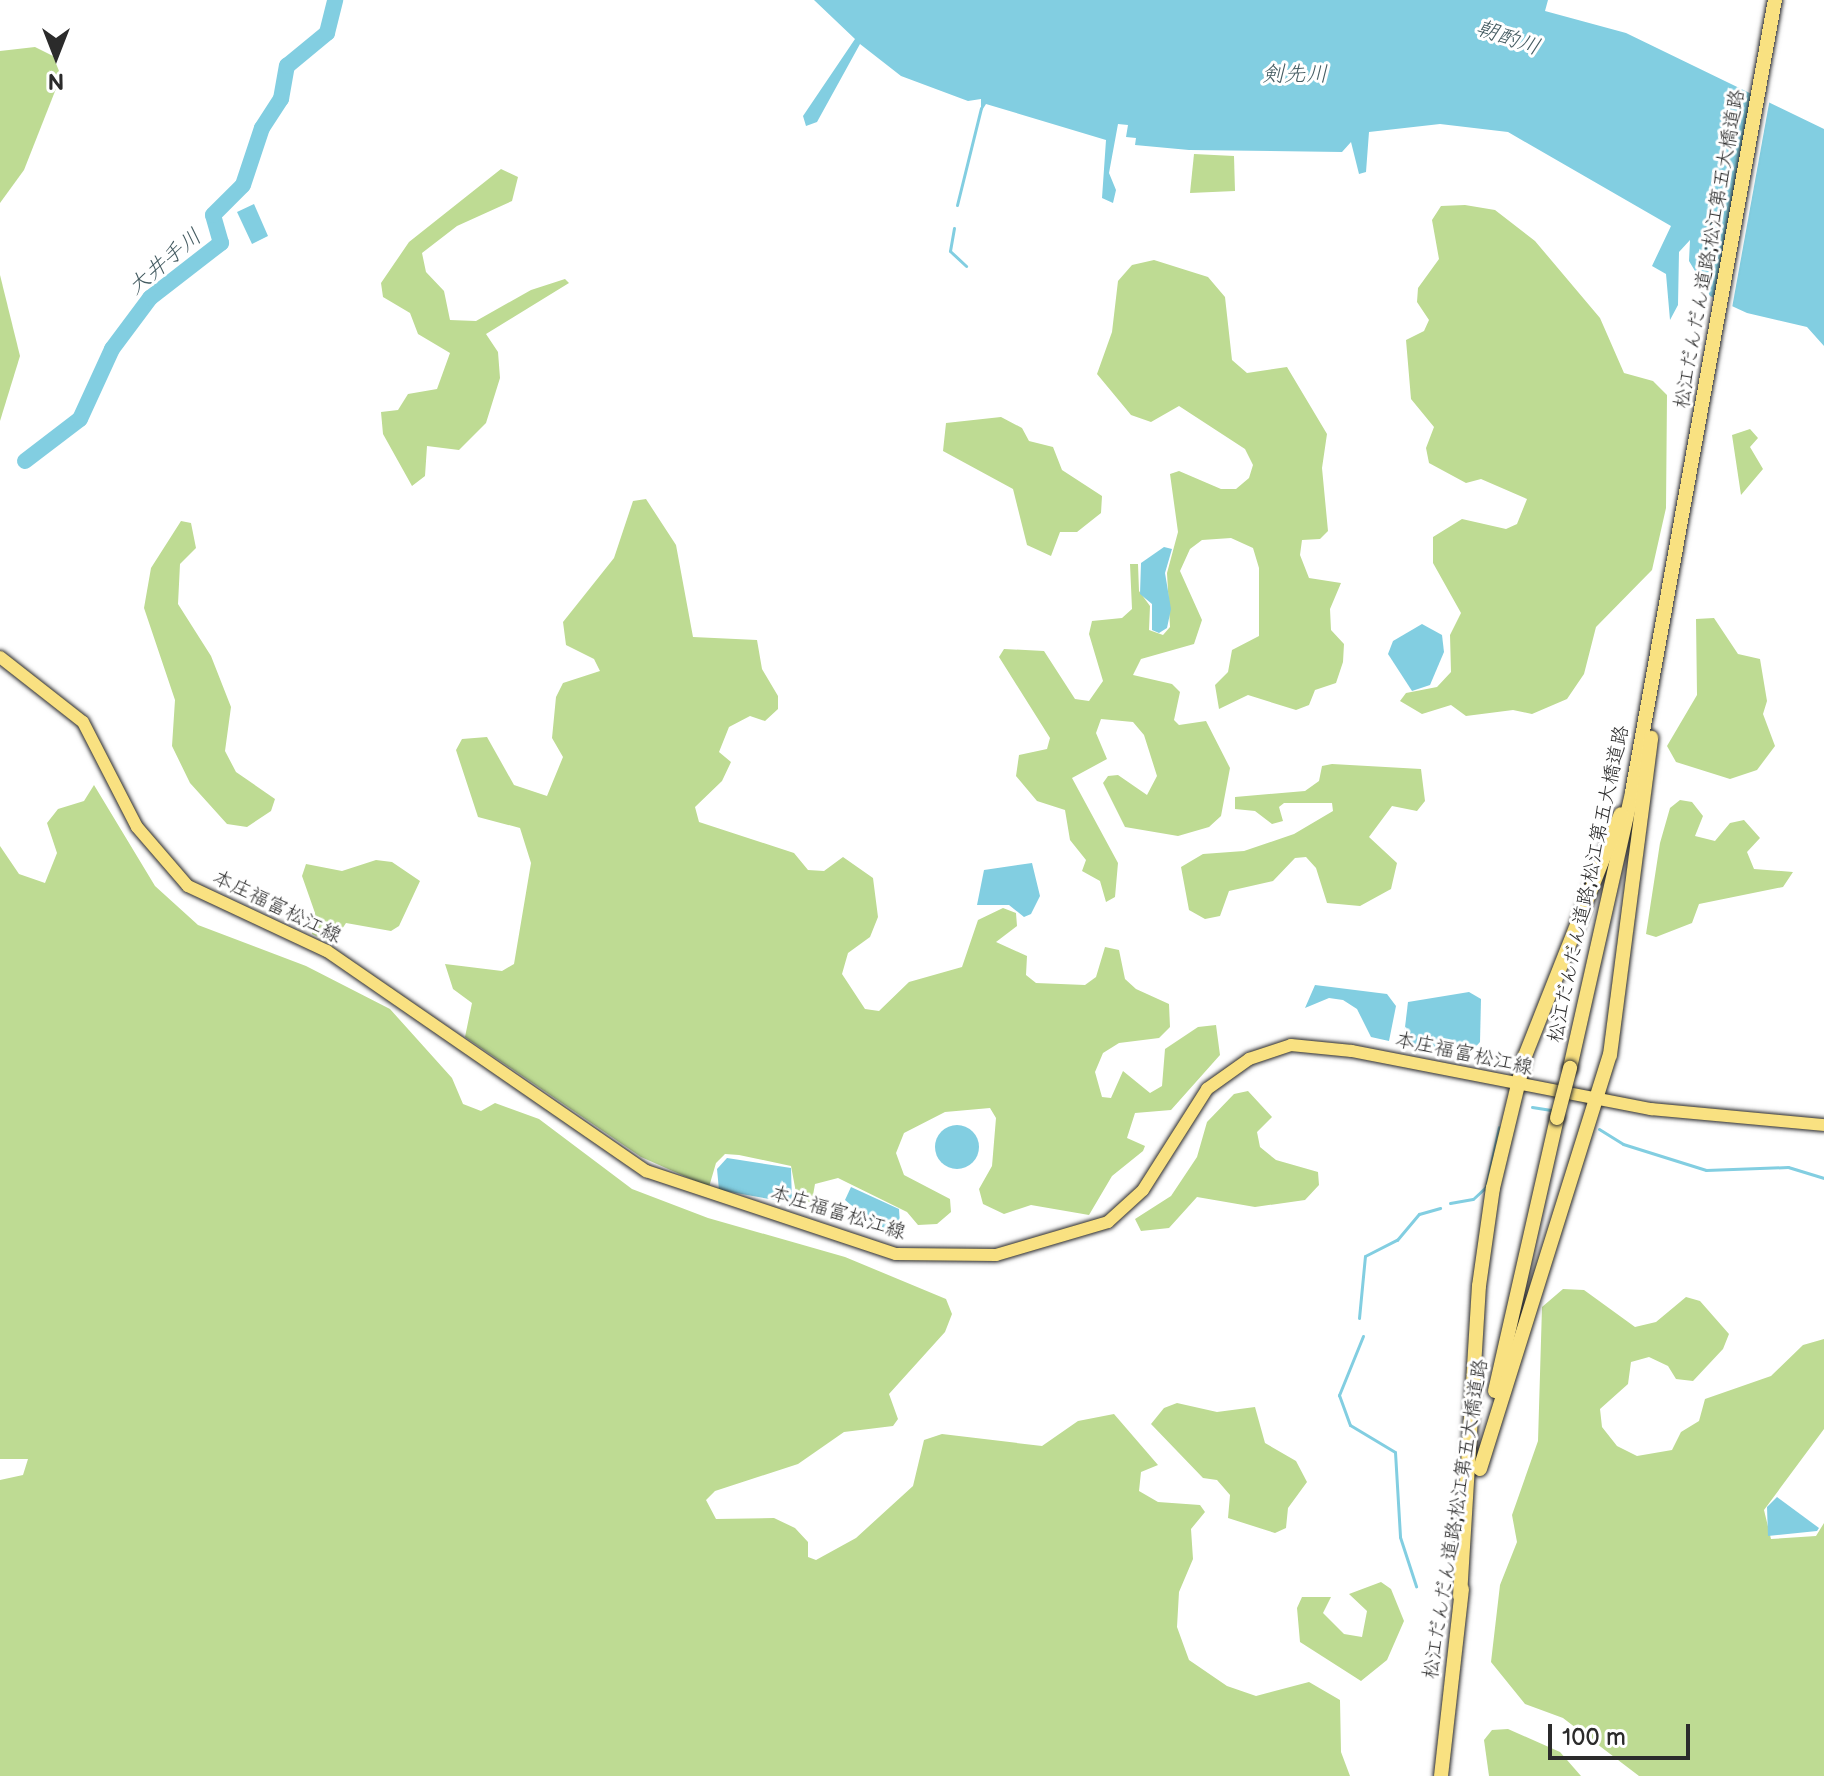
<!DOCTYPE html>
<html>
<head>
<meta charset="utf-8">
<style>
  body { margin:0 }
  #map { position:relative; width:1824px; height:1776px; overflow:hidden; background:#fff; font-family:"Balsamiq Sans","Klee One",sans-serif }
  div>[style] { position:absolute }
  .green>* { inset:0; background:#bedb93 }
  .water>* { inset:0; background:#82cee1 }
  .round { border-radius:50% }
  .pier>* { inset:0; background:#fff }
  .stream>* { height:3px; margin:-1.5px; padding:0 1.5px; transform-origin:1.5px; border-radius:1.5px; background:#82cee1 }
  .river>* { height:16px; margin:-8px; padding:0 8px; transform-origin:8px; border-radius:8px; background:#82cee1 }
  .roads { filter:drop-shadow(0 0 2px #2b2b2b) drop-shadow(0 0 2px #2b2b2b) }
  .major>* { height:12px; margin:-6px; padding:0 6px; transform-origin:6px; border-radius:6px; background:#f9e181 }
  .highway>* { height:14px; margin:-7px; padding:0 7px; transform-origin:7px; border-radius:7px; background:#f9e181 }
  .bridges { filter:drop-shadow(0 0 2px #2b2b2b) drop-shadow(0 0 2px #2b2b2b) }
  .highway-bridge>* { height:14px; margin:-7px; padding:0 7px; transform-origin:7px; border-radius:7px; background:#f9e181 }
  span { translate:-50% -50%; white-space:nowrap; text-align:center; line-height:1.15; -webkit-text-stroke:6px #fff; paint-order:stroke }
  .street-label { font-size:20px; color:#2b2b2b }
  .water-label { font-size:22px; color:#455c62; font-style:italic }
  .north { position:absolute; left:16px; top:16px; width:80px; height:80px; -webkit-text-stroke:6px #fff; paint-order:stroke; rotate:180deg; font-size:22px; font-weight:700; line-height:32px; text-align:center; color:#2b2b2b }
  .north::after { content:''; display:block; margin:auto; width:28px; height:36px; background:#2b2b2b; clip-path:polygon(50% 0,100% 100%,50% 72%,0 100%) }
  .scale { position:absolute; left:1548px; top:1724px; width:142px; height:36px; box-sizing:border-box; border:4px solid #2b2b2b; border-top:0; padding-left:10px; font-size:24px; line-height:28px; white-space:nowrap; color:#2b2b2b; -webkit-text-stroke:6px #fff; paint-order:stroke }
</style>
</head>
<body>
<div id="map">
  <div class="green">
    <i style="clip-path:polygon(35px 47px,53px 56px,61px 76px,24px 170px,0 203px,0 51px)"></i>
    <i style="clip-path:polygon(1194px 154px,1234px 156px,1235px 191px,1190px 193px)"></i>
    <i style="clip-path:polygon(501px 169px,518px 177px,512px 201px,457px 226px,422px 253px,426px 272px,444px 291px,450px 320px,476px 321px,531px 290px,565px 279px,569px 283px,486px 334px,498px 352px,500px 378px,486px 423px,459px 450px,427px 446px,425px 476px,412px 486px,383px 434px,381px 412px,398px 410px,408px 394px,437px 389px,450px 353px,418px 334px,410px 313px,383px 297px,381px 283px,409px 242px)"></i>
    <i style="clip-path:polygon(1465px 205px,1495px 210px,1535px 241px,1600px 318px,1624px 373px,1653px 381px,1667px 395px,1666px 508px,1652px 570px,1596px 627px,1584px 674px,1567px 699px,1532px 714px,1513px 710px,1466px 716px,1451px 705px,1422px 714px,1400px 701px,1406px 693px,1437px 687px,1451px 672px,1450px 635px,1461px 613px,1433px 563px,1433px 537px,1462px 519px,1506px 529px,1517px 524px,1527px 499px,1481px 479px,1466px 483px,1429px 463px,1426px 448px,1434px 427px,1411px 399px,1406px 340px,1424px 331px,1429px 320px,1417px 302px,1418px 288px,1439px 259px,1432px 220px,1441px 206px)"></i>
    <i style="clip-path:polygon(1154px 260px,1208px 277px,1225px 297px,1232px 360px,1247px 373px,1287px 367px,1327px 434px,1322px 468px,1328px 531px,1320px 539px,1302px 540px,1300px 555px,1309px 578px,1341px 583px,1330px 609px,1331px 630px,1344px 644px,1343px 662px,1336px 683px,1315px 690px,1309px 705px,1296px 710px,1248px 695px,1219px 709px,1215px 685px,1228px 672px,1232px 650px,1259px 636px,1259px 568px,1253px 548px,1231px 538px,1202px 540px,1190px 549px,1180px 571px,1202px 620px,1194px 644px,1141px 659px,1133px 675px,1172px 684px,1180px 692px,1174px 720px,1179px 725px,1206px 721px,1230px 768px,1221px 816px,1209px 827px,1178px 836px,1125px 827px,1103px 783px,1108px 776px,1118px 775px,1147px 795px,1157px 776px,1144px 735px,1133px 722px,1101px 719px,1096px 733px,1107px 759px,1072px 778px,1118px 863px,1115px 897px,1106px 902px,1100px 881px,1082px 871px,1086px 860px,1070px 840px,1065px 810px,1037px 801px,1016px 776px,1019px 755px,1047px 749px,1050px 738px,999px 657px,1004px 649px,1044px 651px,1075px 699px,1089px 701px,1103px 681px,1089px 634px,1092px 621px,1122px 618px,1132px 609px,1130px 564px,1138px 564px,1139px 591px,1150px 606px,1149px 630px,1163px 635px,1170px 627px,1167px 573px,1178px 532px,1170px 474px,1179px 471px,1221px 489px,1236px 489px,1249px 478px,1253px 465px,1245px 449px,1179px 406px,1151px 422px,1131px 415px,1097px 374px,1112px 332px,1118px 281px,1132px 265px)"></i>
    <i style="clip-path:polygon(0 275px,20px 356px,0 421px)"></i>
    <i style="clip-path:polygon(1001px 417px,1022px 428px,1029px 441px,1053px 447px,1062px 470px,1102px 496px,1101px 513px,1077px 532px,1060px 532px,1051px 556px,1027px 545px,1013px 489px,943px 451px,946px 423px)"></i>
    <i style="clip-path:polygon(1750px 429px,1758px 438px,1750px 447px,1763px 469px,1741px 495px,1732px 435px)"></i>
    <i style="clip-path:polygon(646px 499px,676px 545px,693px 637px,757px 640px,762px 669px,778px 696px,778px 709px,765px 721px,750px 716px,729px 727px,719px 752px,731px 762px,722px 781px,695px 807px,699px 822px,794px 853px,808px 870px,824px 871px,843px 857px,873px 878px,878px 917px,870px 937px,848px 953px,842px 974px,865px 1009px,879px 1011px,909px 982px,962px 967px,978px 920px,1003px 908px,1016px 913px,1017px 926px,996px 942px,1027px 956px,1026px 975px,1036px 983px,1085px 985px,1096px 977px,1105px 947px,1119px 950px,1125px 979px,1136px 989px,1169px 1004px,1170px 1027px,1159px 1038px,1119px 1043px,1103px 1053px,1095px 1072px,1102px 1097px,1111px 1098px,1123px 1071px,1150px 1093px,1162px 1086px,1165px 1049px,1198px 1027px,1216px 1025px,1220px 1055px,1171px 1110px,1135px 1113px,1127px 1138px,1145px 1146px,1143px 1151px,1112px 1176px,1089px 1215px,1031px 1205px,1004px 1214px,983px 1204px,979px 1189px,992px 1166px,996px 1118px,990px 1108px,945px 1112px,904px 1133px,896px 1153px,904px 1175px,950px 1199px,951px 1212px,937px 1224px,918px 1225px,907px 1212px,838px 1178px,815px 1184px,812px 1201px,805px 1203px,797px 1198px,791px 1166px,739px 1155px,725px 1154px,716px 1163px,709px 1187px,641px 1157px,465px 1037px,472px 1003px,453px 989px,445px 964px,502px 971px,514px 964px,531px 863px,520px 828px,478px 817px,456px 750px,462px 739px,487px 737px,514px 785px,547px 796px,563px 757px,552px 738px,556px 697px,563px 683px,600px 671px,594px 659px,566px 645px,563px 622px,614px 558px,633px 501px)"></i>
    <i style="clip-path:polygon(181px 521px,191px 523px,196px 548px,180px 564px,178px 604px,211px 656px,231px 707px,225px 751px,236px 772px,275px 799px,271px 811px,247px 827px,227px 824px,190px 783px,172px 746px,175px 700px,144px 608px,151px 568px)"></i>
    <i style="clip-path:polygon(1714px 618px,1738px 654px,1760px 659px,1767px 701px,1763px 714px,1775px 746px,1757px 770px,1730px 779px,1676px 762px,1667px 746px,1697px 695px,1696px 619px)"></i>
    <i style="clip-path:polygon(1332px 764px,1421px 769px,1425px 801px,1417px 811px,1392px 806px,1369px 837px,1397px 863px,1391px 889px,1360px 906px,1327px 903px,1316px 868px,1306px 857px,1295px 858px,1273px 881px,1229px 891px,1220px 916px,1205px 919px,1189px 910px,1181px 867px,1203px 854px,1244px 851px,1294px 834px,1333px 811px,1332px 803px,1284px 803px,1279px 807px,1283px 821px,1272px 824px,1255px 811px,1235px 809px,1235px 797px,1305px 791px,1319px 781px,1322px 766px)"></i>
    <i style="clip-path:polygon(94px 785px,155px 886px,198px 925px,306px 966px,390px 1009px,452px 1078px,463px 1104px,481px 1111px,495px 1103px,539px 1119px,632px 1189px,708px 1218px,845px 1257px,946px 1299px,952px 1314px,945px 1332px,889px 1394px,898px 1419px,893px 1426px,844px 1432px,798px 1464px,715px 1491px,706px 1500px,716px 1519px,774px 1518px,795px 1528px,808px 1542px,808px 1557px,816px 1560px,856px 1538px,913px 1486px,924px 1440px,942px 1434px,1042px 1446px,1078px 1421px,1114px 1414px,1158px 1465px,1141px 1472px,1139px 1491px,1158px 1502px,1200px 1505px,1205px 1512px,1191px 1529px,1193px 1559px,1179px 1592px,1177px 1627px,1189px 1660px,1227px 1686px,1256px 1696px,1309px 1682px,1340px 1700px,1341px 1752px,1350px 1776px,0 1776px,0 1480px,23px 1475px,28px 1459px,0 1459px,0 846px,19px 874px,45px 883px,57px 853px,47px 823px,58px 809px,84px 801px)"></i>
    <i style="clip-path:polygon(1680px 800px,1692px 802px,1703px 816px,1695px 836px,1715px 841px,1730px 823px,1744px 820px,1760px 838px,1747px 852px,1754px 869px,1793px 872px,1783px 887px,1699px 904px,1692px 923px,1656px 937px,1646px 934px,1660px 843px,1670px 808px)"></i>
    <i style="clip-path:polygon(376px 860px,392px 862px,420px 881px,399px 926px,391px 931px,346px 923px,332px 944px,312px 934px,315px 913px,302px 876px,306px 864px,342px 871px)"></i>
    <i style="clip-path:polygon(1248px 1091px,1272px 1117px,1257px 1132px,1260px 1147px,1276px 1160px,1318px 1172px,1319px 1185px,1305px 1200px,1255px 1207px,1197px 1197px,1169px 1228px,1141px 1231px,1135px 1219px,1171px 1196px,1197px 1157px,1207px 1122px,1234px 1094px)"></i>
    <i style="clip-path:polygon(1563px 1289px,1584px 1290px,1635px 1327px,1656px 1322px,1686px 1297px,1700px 1301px,1729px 1334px,1723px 1349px,1693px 1381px,1676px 1379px,1668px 1366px,1649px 1357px,1631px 1362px,1628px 1384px,1600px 1409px,1602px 1427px,1617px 1446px,1637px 1456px,1672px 1450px,1681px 1432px,1699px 1421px,1705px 1399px,1771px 1376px,1803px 1345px,1824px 1339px,1824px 1429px,1764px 1510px,1771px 1539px,1816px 1536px,1824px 1523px,1824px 1776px,1639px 1776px,1563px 1718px,1525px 1704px,1491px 1662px,1500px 1585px,1517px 1542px,1512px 1515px,1538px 1441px,1542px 1307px)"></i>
    <i style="clip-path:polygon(1177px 1403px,1217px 1412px,1255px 1407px,1265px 1443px,1296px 1461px,1307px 1482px,1288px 1508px,1286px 1528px,1275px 1533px,1228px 1518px,1230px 1495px,1217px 1480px,1203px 1478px,1151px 1424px,1164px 1408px)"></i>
    <i style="clip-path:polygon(1381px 1582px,1391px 1589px,1404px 1621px,1387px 1660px,1361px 1681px,1300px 1642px,1297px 1608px,1302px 1597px,1331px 1597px,1323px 1613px,1344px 1634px,1362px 1637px,1367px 1611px,1349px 1594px)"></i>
    <i style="clip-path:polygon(1508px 1729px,1560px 1752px,1581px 1776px,1489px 1776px,1484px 1740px,1492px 1730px)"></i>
  </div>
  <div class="water">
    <i style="clip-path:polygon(814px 0,1548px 0,1545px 11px,1626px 33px,1824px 129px,1824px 346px,1807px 327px,1747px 313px,1710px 296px,1689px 261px,1690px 240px,1679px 252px,1678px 305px,1670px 320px,1666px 274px,1652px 266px,1671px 226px,1508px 132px,1440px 124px,1369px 132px,1366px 172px,1359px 174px,1351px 142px,1342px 152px,1189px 150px,1135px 145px,1136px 138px,1126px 137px,1128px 125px,1118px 124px,1109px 173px,1116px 190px,1113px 203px,1102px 198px,1106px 140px,986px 104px,981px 112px,981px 99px,968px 101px,901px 76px,860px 44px,817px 122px,806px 126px,803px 116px,855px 39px)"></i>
    <i style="clip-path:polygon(254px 204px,268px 236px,252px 244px,237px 212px)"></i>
    <i style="clip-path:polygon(1164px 547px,1172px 549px,1165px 573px,1171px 609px,1167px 628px,1159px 633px,1152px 630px,1152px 604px,1140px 594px,1141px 563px)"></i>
    <i style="clip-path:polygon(1422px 624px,1442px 635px,1444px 652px,1430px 685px,1412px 691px,1388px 654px,1393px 641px)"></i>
    <i style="clip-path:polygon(1032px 863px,1040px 896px,1031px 914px,1024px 917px,1009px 905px,977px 905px,984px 870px)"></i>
    <i style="clip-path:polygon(1315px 985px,1387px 994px,1396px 1006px,1389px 1041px,1371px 1037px,1357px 1009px,1343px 1000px,1329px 998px,1305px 1008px)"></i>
    <i style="clip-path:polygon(1469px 992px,1481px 999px,1480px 1042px,1472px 1051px,1403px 1044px,1408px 1002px)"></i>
    <i class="round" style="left:935px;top:1125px;width:44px;height:44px"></i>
    <i style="clip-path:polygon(727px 1158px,791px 1168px,792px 1203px,719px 1190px,717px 1169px)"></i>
    <i style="clip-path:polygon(851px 1187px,899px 1209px,900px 1224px,890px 1233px,876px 1226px,845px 1200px)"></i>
    <i style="clip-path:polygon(1777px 1497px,1819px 1528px,1817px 1531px,1768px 1536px,1767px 1507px)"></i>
  </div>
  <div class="pier">
    <i style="clip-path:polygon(1752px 90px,1770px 98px,1732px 308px,1715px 299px)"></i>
  </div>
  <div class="stream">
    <i style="left:957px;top:205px;width:100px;rotate:-76.1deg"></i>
    <i style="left:954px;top:228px;width:23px;rotate:100deg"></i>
    <i style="left:950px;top:251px;width:22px;rotate:43deg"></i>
    <i style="left:1532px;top:1107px;width:24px;rotate:9deg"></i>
    <i style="left:1599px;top:1129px;width:28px;rotate:32deg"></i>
    <i style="left:1623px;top:1144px;width:87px;rotate:17.4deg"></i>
    <i style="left:1706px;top:1170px;width:82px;rotate:-2.1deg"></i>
    <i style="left:1788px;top:1167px;width:38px;rotate:17deg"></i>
    <i style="left:1450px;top:1203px;width:23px;rotate:-10deg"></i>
    <i style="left:1473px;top:1199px;width:18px;rotate:-43deg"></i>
    <i style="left:1486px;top:1187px;width:61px;rotate:-77.8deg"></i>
    <i style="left:1359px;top:1318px;width:62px;rotate:-84.5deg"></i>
    <i style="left:1365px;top:1256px;width:36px;rotate:-27deg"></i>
    <i style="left:1397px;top:1240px;width:34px;rotate:-50deg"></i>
    <i style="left:1419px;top:1214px;width:22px;rotate:-16deg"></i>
    <i style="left:1363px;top:1336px;width:64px;rotate:112.1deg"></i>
    <i style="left:1339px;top:1395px;width:32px;rotate:70deg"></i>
    <i style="left:1350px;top:1425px;width:52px;rotate:31deg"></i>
    <i style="left:1395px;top:1452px;width:85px;rotate:86.6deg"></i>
    <i style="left:1400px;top:1537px;width:52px;rotate:71.9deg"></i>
  </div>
  <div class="river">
    <i style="left:25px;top:461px;width:69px;rotate:-37.4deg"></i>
    <i style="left:80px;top:419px;width:77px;rotate:-65.4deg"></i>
    <i style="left:112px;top:349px;width:64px;rotate:-53.3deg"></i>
    <i style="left:150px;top:298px;width:90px;rotate:-37.8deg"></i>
    <i style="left:221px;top:243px;width:29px;rotate:-106deg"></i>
    <i style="left:213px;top:215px;width:42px;rotate:-45deg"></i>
    <i style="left:243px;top:185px;width:60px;rotate:-71.6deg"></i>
    <i style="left:262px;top:128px;width:35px;rotate:-57deg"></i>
    <i style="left:281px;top:99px;width:34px;rotate:-80deg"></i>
    <i style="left:287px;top:66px;width:52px;rotate:-39.5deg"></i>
    <i style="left:327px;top:33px;width:34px;rotate:-76deg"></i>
  </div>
  <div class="roads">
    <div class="major">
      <i style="left:0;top:657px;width:105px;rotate:38.1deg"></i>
      <i style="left:83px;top:722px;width:118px;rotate:62.8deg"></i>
      <i style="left:137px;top:827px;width:78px;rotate:49.2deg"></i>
      <i style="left:188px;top:886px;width:153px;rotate:25.1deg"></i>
      <i style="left:327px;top:951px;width:388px;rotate:34.6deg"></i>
      <i style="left:646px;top:1171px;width:263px;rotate:18.4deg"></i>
      <i style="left:896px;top:1254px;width:100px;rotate:0.6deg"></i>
      <i style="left:996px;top:1255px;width:117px;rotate:-16.4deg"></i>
      <i style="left:1108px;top:1222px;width:47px;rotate:-42.4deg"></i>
      <i style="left:1143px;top:1190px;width:120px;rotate:-57.6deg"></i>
      <i style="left:1207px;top:1089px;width:52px;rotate:-35.5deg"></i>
      <i style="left:1249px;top:1059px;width:44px;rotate:-18.4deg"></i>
      <i style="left:1291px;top:1045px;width:61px;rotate:5.6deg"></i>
      <i style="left:1352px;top:1051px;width:305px;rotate:11deg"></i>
      <i style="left:1651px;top:1109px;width:174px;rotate:5.3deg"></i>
    </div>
    <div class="highway">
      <i style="left:1570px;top:1068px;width:283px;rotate:-77.3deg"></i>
      <i style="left:1632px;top:792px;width:805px;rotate:-79.77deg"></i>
      <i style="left:1495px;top:1391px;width:280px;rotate:-77.2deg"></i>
      <i style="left:1480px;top:1469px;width:434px;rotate:-72.6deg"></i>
      <i style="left:1610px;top:1055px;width:320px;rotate:-82.6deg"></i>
      <i style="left:1460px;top:1596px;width:311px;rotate:-86.5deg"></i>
      <i style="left:1479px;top:1286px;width:99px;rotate:-81.9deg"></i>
      <i style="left:1493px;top:1188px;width:136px;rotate:-76.4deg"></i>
      <i style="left:1525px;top:1056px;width:260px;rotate:-68.4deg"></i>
      <i style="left:1441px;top:1776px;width:188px;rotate:-83.6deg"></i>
    </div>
  </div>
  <div class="bridges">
    <div class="highway-bridge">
      <i style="left:1557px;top:1118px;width:52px;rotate:-75.4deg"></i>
    </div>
  </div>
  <div class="street-label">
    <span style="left:1710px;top:249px;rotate:-80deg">松江だんだん道路;松江第五大橋道路</span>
    <span style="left:1589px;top:884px;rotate:-78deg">松江だんだん道路;松江第五大橋道路</span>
    <span style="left:277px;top:907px;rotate:26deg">本庄福富松江線</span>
    <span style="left:1464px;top:1054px;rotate:12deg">本庄福富松江線</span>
    <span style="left:838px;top:1213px;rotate:17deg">本庄福富松江線</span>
    <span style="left:1456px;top:1519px;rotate:-81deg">松江だんだん道路;松江第五大橋道路</span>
  </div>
  <div class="water-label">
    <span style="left:1508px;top:38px;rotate:19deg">朝酌川</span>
    <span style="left:1295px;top:75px">剣先川</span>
    <span style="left:165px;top:262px;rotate:-40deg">大井手川</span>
  </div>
  <div class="north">N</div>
  <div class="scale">100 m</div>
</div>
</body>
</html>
